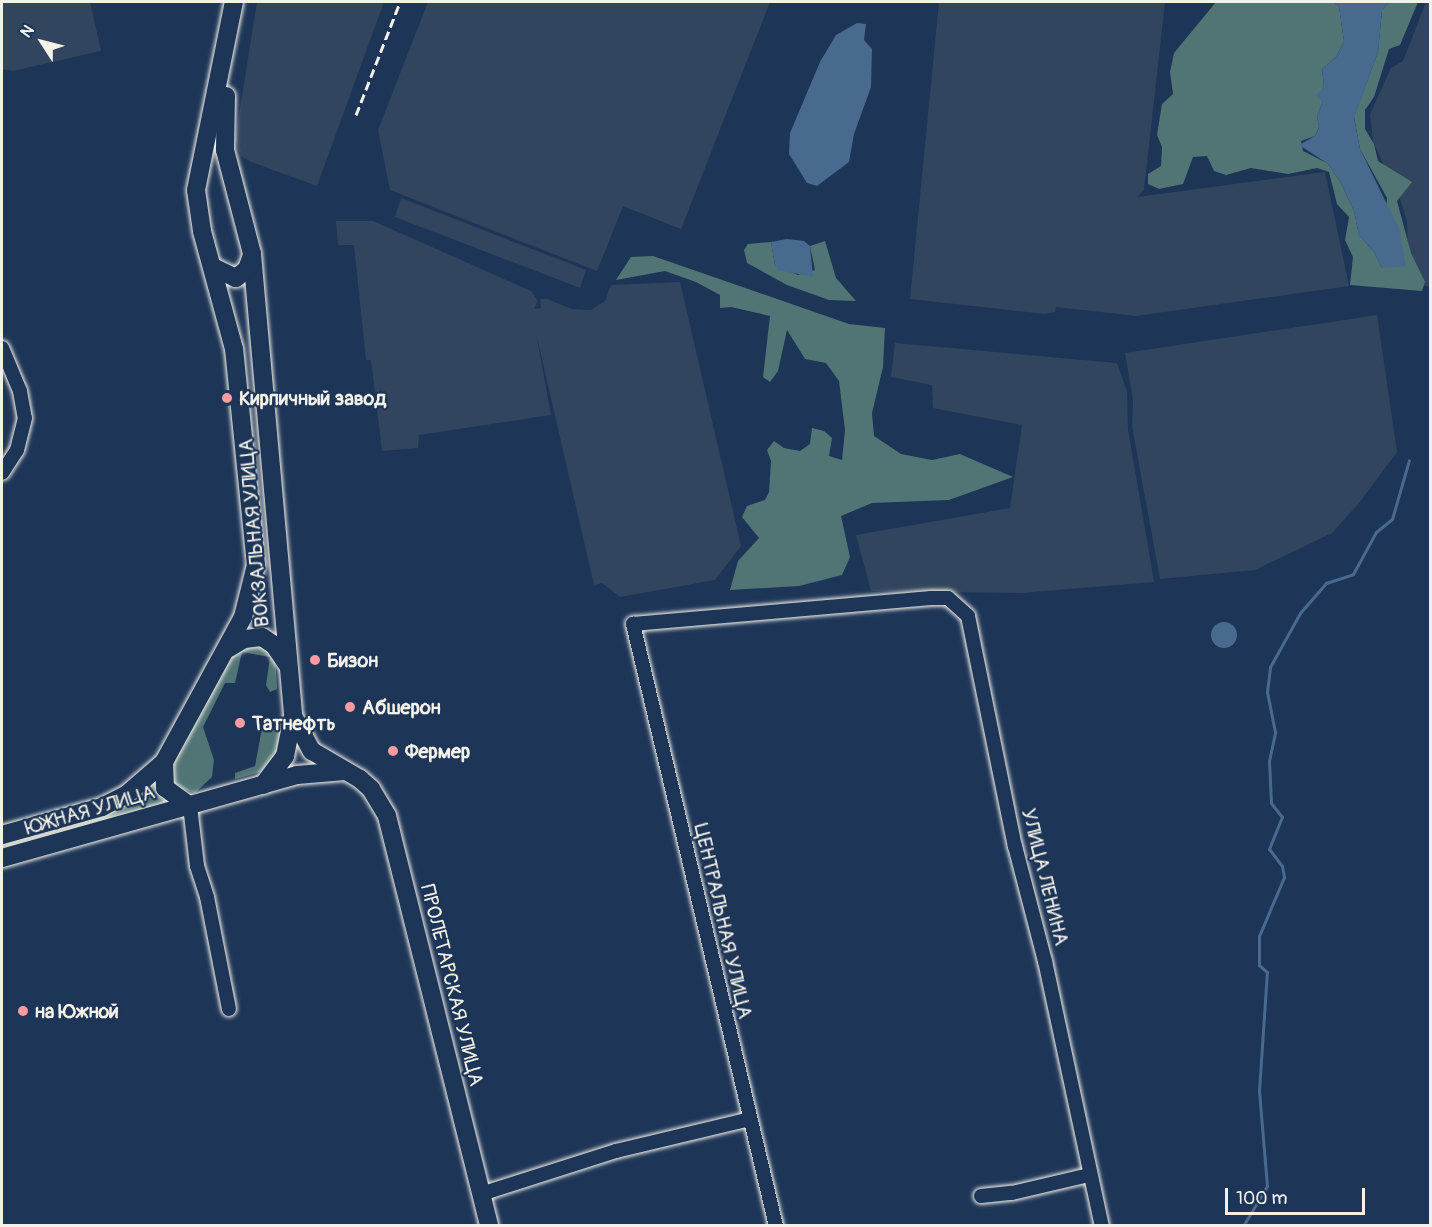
<!DOCTYPE html>
<html>
<head>
<meta charset="utf-8">
<style>
  body { margin:0 }
  #map { position:relative; width:1432px; height:1227px; overflow:hidden; background:#1d3557; font-family:Pangolin,sans-serif }
  div>[style] { position:absolute }
  .built>* { inset:0; background:#32455e }
  .green>* { inset:0; background:#517475 }
  .water>* { inset:0; background:#486a8f }
  .round { border-radius:50% }
  .stream>* { height:3px; margin:-1.5px; padding:0 1.5px; transform-origin:1.5px; border-radius:1.5px; background:#486a8f }
  .roads { filter:drop-shadow(0 0 2px #f4f1e8) drop-shadow(0 0 2px #f4f1e8) }
  .minor>* { height:14px; margin:-7px; padding:0 7px; transform-origin:7px; border-radius:7px; background:#1d3557 }
  .major>* { height:18px; margin:-9px; padding:0 9px; transform-origin:9px; border-radius:9px; background:#1d3557 }
  .rail>* { height:3px; margin-top:-1.5px; transform-origin:0; background:repeating-linear-gradient(90deg,#f4f1e8 0 9px,transparent 0 13.5px) }
  .dots>* { width:16px; height:16px; translate:-50% -50%; box-sizing:border-box; border:3px solid #1d3557; border-radius:50% }
  span { translate:-50% -50%; white-space:nowrap; text-align:center; line-height:1.15; -webkit-text-stroke:4.5px #1d3557; paint-order:stroke }
  .poi-label { font-size:20px; color:#f4f1e8; font-weight:700 }
  .left { translate:0 -50%; text-align:left }
  .street-label { font-size:20px; color:#f4f1e8 }
  .frame { position:absolute; inset:0; border:3px solid #f4f1e8; pointer-events:none }
  .north { position:absolute; left:12px; top:12px; width:60px; height:60px; -webkit-text-stroke:4px #1d3557; paint-order:stroke; rotate:306deg; font-size:16px; font-weight:700; line-height:24px; text-align:center; color:#f4f1e8 }
  .north::after { content:''; display:block; margin:auto; width:21px; height:27px; background:#f4f1e8; clip-path:polygon(50% 0,100% 100%,50% 72%,0 100%) }
  .scale { position:absolute; left:1225px; top:1188px; width:140px; height:27px; box-sizing:border-box; border:3px solid #f4f1e8; border-top:0; padding-left:8px; font-size:18px; line-height:21px; white-space:nowrap; color:#f4f1e8; -webkit-text-stroke:4px #1d3557; paint-order:stroke }
</style>
</head>
<body>
<div id="map">
  <div class="built">
    <i style="clip-path:polygon(2px 2px,90px 2px,101px 51px,13px 71px,2px 69px)"></i>
    <i style="clip-path:polygon(257px 2px,384px 2px,317px 186px,251px 162px,241px 156px,235px 140px)"></i>
    <i style="clip-path:polygon(428px 2px,770px 2px,681px 229px,623px 206px,597px 271px,390px 190px,378px 130px)"></i>
    <i style="clip-path:polygon(939px 2px,1165px 2px,1144px 190px,1137px 197px,1325px 172px,1349px 286px,1136px 316px,1056px 307px,1055px 312px,1045px 314px,910px 299px)"></i>
    <i style="clip-path:polygon(1426px 2px,1430px 2px,1430px 287px,1417px 284px,1408px 252px,1407px 222px,1400px 199px,1373px 142px,1370px 114px,1391px 68px,1403px 61px)"></i>
    <i style="clip-path:polygon(401px 198px,586px 270px,580px 288px,395px 217px)"></i>
    <i style="clip-path:polygon(336px 221px,373px 221px,531px 291px,538px 301px,534px 309px,541px 308px,540px 299px,547px 299px,572px 309px,591px 310px,605px 301px,611px 285px,680px 282px,741px 546px,715px 580px,620px 597px,602px 583px,594px 585px,536px 333px,551px 415px,419px 435px,418px 448px,382px 451px,371px 360px,366px 360px,354px 245px,338px 245px)"></i>
    <i style="clip-path:polygon(1377px 315px,1397px 452px,1359px 503px,1332px 533px,1255px 570px,1160px 579px,1132px 426px,1133px 401px,1125px 353px)"></i>
    <i style="clip-path:polygon(895px 343px,1117px 363px,1127px 392px,1128px 429px,1154px 582px,1021px 593px,871px 591px,856px 535px,1010px 508px,1022px 425px,933px 408px,932px 385px,891px 377px)"></i>
  </div>
  <div class="green">
    <i style="clip-path:polygon(1216px 2px,1334px 2px,1339px 7px,1344px 41px,1336px 57px,1322px 69px,1324px 86px,1317px 96px,1323px 101px,1317px 116px,1319px 127px,1315px 136px,1301px 141px,1303px 151px,1327px 163px,1340px 181px,1354px 211px,1359px 235px,1374px 252px,1382px 268px,1387px 198px,1360px 149px,1354px 117px,1378px 52px,1382px 10px,1389px 2px,1418px 2px,1400px 45px,1389px 49px,1374px 97px,1365px 110px,1365px 129px,1374px 144px,1378px 161px,1412px 182px,1397px 201px,1411px 253px,1425px 282px,1422px 291px,1350px 285px,1353px 257px,1345px 240px,1349px 217px,1337px 204px,1329px 172px,1317px 168px,1288px 174px,1251px 168px,1226px 175px,1214px 171px,1207px 156px,1193px 157px,1183px 184px,1159px 189px,1148px 184px,1148px 174px,1161px 166px,1162px 147px,1157px 135px,1162px 104px,1173px 94px,1170px 72px,1174px 53px)"></i>
    <i style="clip-path:polygon(825px 241px,836px 278px,856px 301px,829px 300px,787px 285px,747px 263px,744px 250px,748px 244px,771px 242px,775px 265px,798px 275px,815px 270px,810px 246px)"></i>
    <i style="clip-path:polygon(653px 256px,849px 324px,885px 328px,883px 367px,872px 413px,874px 436px,901px 454px,932px 460px,960px 454px,1013px 477px,949px 500px,872px 503px,841px 516px,850px 557px,842px 575px,799px 586px,730px 590px,738px 561px,759px 538px,742px 517px,747px 506px,765px 500px,769px 492px,771px 461px,767px 450px,774px 441px,784px 448px,800px 451px,810px 444px,812px 428px,824px 431px,832px 438px,829px 456px,842px 460px,845px 430px,839px 381px,826px 363px,805px 359px,787px 330px,778px 371px,770px 382px,763px 377px,770px 316px,731px 307px,720px 308px,720px 295px,696px 282px,665px 271px,616px 280px,631px 257px)"></i>
    <i style="clip-path:polygon(264px 644px,275px 654px,277px 689px,270px 692px,266px 685px,270px 657px,242px 652px,235px 683px,225px 683px,203px 727px,214px 760px,212px 777px,195px 793px,173px 786px,170px 771px,220px 674px,236px 651px)"></i>
    <i style="clip-path:polygon(272px 718px,279px 719px,283px 727px,280px 748px,264px 771px,235px 779px,235px 773px,255px 766px,263px 723px)"></i>
    <i style="clip-path:polygon(155px 781px,168px 804px,2px 854px,2px 838px)"></i>
  </div>
  <div class="water">
    <i style="clip-path:polygon(1334px 2px,1389px 2px,1382px 10px,1378px 52px,1354px 118px,1360px 149px,1399px 229px,1406px 266px,1382px 268px,1374px 252px,1359px 235px,1354px 211px,1340px 181px,1327px 163px,1299px 145px,1315px 136px,1319px 128px,1317px 116px,1323px 101px,1316px 96px,1324px 86px,1322px 69px,1336px 57px,1344px 41px,1339px 7px)"></i>
    <i style="clip-path:polygon(857px 23px,866px 24px,864px 40px,872px 49px,871px 87px,854px 134px,849px 162px,817px 186px,807px 183px,789px 154px,790px 133px,820px 62px,836px 35px)"></i>
    <i style="clip-path:polygon(787px 239px,804px 241px,810px 246px,813px 277px,778px 270px,775px 265px,771px 242px)"></i>
    <i class="round" style="left:1211px;top:622px;width:26px;height:26px"></i>
  </div>
  <div class="stream">
    <i style="left:1243px;top:1226px;width:47px;rotate:-59deg"></i>
    <i style="left:1267px;top:1186px;width:95px;rotate:-94.8deg"></i>
    <i style="left:1259px;top:1091px;width:119px;rotate:-86.2deg"></i>
    <i style="left:1267px;top:972px;width:11px;rotate:-139deg"></i>
    <i style="left:1259px;top:965px;width:29px;rotate:-90deg"></i>
    <i style="left:1259px;top:936px;width:64px;rotate:-67deg"></i>
    <i style="left:1284px;top:877px;width:11px;rotate:-100deg"></i>
    <i style="left:1282px;top:866px;width:21px;rotate:-127deg"></i>
    <i style="left:1269px;top:849px;width:35px;rotate:-68deg"></i>
    <i style="left:1282px;top:817px;width:18px;rotate:-128deg"></i>
    <i style="left:1271px;top:803px;width:42px;rotate:-92.7deg"></i>
    <i style="left:1269px;top:761px;width:30px;rotate:-78deg"></i>
    <i style="left:1275px;top:732px;width:41px;rotate:-101.3deg"></i>
    <i style="left:1267px;top:692px;width:25px;rotate:-83deg"></i>
    <i style="left:1270px;top:667px;width:62px;rotate:-60.9deg"></i>
    <i style="left:1300px;top:613px;width:40px;rotate:-49deg"></i>
    <i style="left:1326px;top:583px;width:28px;rotate:-18deg"></i>
    <i style="left:1353px;top:574px;width:48px;rotate:-61.3deg"></i>
    <i style="left:1376px;top:532px;width:21px;rotate:-39deg"></i>
    <i style="left:1392px;top:519px;width:61px;rotate:-73.9deg"></i>
  </div>
  <div class="roads">
    <div class="minor">
      <i style="left:2px;top:348px;width:47px;rotate:67.3deg"></i>
      <i style="left:20px;top:391px;width:27px;rotate:80deg"></i>
      <i style="left:25px;top:418px;width:33px;rotate:104deg"></i>
      <i style="left:17px;top:450px;width:27px;rotate:123deg"></i>
      <i style="left:190px;top:806px;width:60px;rotate:83.3deg"></i>
      <i style="left:197px;top:866px;width:33px;rotate:72deg"></i>
      <i style="left:207px;top:897px;width:114px;rotate:78.9deg"></i>
      <i style="left:481px;top:1194px;width:142px;rotate:-17.7deg"></i>
      <i style="left:616px;top:1151px;width:138px;rotate:-13.4deg"></i>
      <i style="left:981px;top:1196px;width:31px;rotate:-6deg"></i>
      <i style="left:1012px;top:1193px;width:79px;rotate:-13.2deg"></i>
      <i style="left:776px;top:1226px;width:619px;rotate:-103.36deg"></i>
      <i style="left:633px;top:624px;width:299px;rotate:-5deg"></i>
      <i style="left:931px;top:598px;width:17px"></i>
      <i style="left:948px;top:598px;width:27px;rotate:42deg"></i>
      <i style="left:968px;top:616px;width:235px;rotate:78.5deg"></i>
      <i style="left:1015px;top:846px;width:119px;rotate:75.4deg"></i>
      <i style="left:1045px;top:961px;width:271px;rotate:77.9deg"></i>
    </div>
    <div class="major">
      <i style="left:226px;top:96px;width:54px;rotate:91.1deg"></i>
      <i style="left:225px;top:150px;width:107px;rotate:75.4deg"></i>
      <i style="left:252px;top:254px;width:464px;rotate:84.9deg"></i>
      <i style="left:293px;top:716px;width:41px;rotate:101.3deg"></i>
      <i style="left:285px;top:756px;width:36px;rotate:127deg"></i>
      <i style="left:213px;top:267px;width:25px;rotate:26deg"></i>
      <i style="left:236px;top:278px;width:14px;rotate:-39deg"></i>
      <i style="left:247px;top:269px;width:15px;rotate:-70deg"></i>
      <i style="left:229px;top:648px;width:17px;rotate:-31deg"></i>
      <i style="left:244px;top:639px;width:18px;rotate:-6deg"></i>
      <i style="left:262px;top:637px;width:14px;rotate:34deg"></i>
      <i style="left:274px;top:645px;width:23px;rotate:56deg"></i>
      <i style="left:293px;top:716px;width:40px;rotate:62deg"></i>
      <i style="left:312px;top:751px;width:56px;rotate:30.3deg"></i>
      <i style="left:360px;top:779px;width:15px;rotate:42deg"></i>
      <i style="left:371px;top:789px;width:31px;rotate:59deg"></i>
      <i style="left:387px;top:816px;width:422px;rotate:76deg"></i>
      <i style="left:190px;top:806px;width:31px;rotate:-144deg"></i>
      <i style="left:165px;top:788px;width:26px;rotate:-92deg"></i>
      <i style="left:164px;top:762px;width:165px;rotate:-61.4deg"></i>
      <i style="left:243px;top:617px;width:54px;rotate:-76deg"></i>
      <i style="left:256px;top:565px;width:217px;rotate:-95.8deg"></i>
      <i style="left:234px;top:349px;width:122px;rotate:-105.2deg"></i>
      <i style="left:202px;top:231px;width:41px;rotate:-98.3deg"></i>
      <i style="left:196px;top:190px;width:192px;rotate:-78.6deg"></i>
      <i style="left:2px;top:835px;width:104px;rotate:-15.6deg"></i>
      <i style="left:102px;top:807px;width:27px;rotate:-27deg"></i>
      <i style="left:126px;top:795px;width:50px;rotate:-41deg"></i>
      <i style="left:2px;top:858px;width:306px;rotate:-15.7deg"></i>
      <i style="left:297px;top:775px;width:48px;rotate:-4.8deg"></i>
    </div>
  </div>
  <div class="rail">
    <i style="left:356px;top:115px;width:121px;rotate:-68.7deg"></i>
  </div>
  <div class="dots">
    <i style="left:227px;top:398px;background:#ff9aa2"></i>
    <i style="left:315px;top:660px;background:#ff9aa2"></i>
    <i style="left:350px;top:707px;background:#ff9aa2"></i>
    <i style="left:240px;top:723px;background:#ff9aa2"></i>
    <i style="left:393px;top:751px;background:#ff9aa2"></i>
    <i style="left:23px;top:1011px;background:#ff9aa2"></i>
  </div>
  <div class="poi-label">
    <span class="left" style="left:239px;top:398px">Кирпичный завод</span>
    <span class="left" style="left:327px;top:660px">Бизон</span>
    <span class="left" style="left:362px;top:707px">Абшерон</span>
    <span class="left" style="left:252px;top:723px">Татнефть</span>
    <span class="left" style="left:405px;top:751px">Фермер</span>
    <span class="left" style="left:35px;top:1011px">на Южной</span>
  </div>
  <div class="street-label">
    <span style="left:254px;top:533px;rotate:-95deg">ВОКЗАЛЬНАЯ УЛИЦА</span>
    <span style="left:90px;top:810px;rotate:-16deg">ЮЖНАЯ УЛИЦА</span>
    <span style="left:1045px;top:877px;rotate:76deg">УЛИЦА ЛЕНИНА</span>
    <span style="left:723px;top:921px;rotate:77deg">ЦЕНТРАЛЬНАЯ УЛИЦА</span>
    <span style="left:452px;top:985px;rotate:76deg">ПРОЛЕТАРСКАЯ УЛИЦА</span>
  </div>
  <div class="frame"></div>
  <div class="north">N</div>
  <div class="scale">100 m</div>
</div>
</body>
</html>
